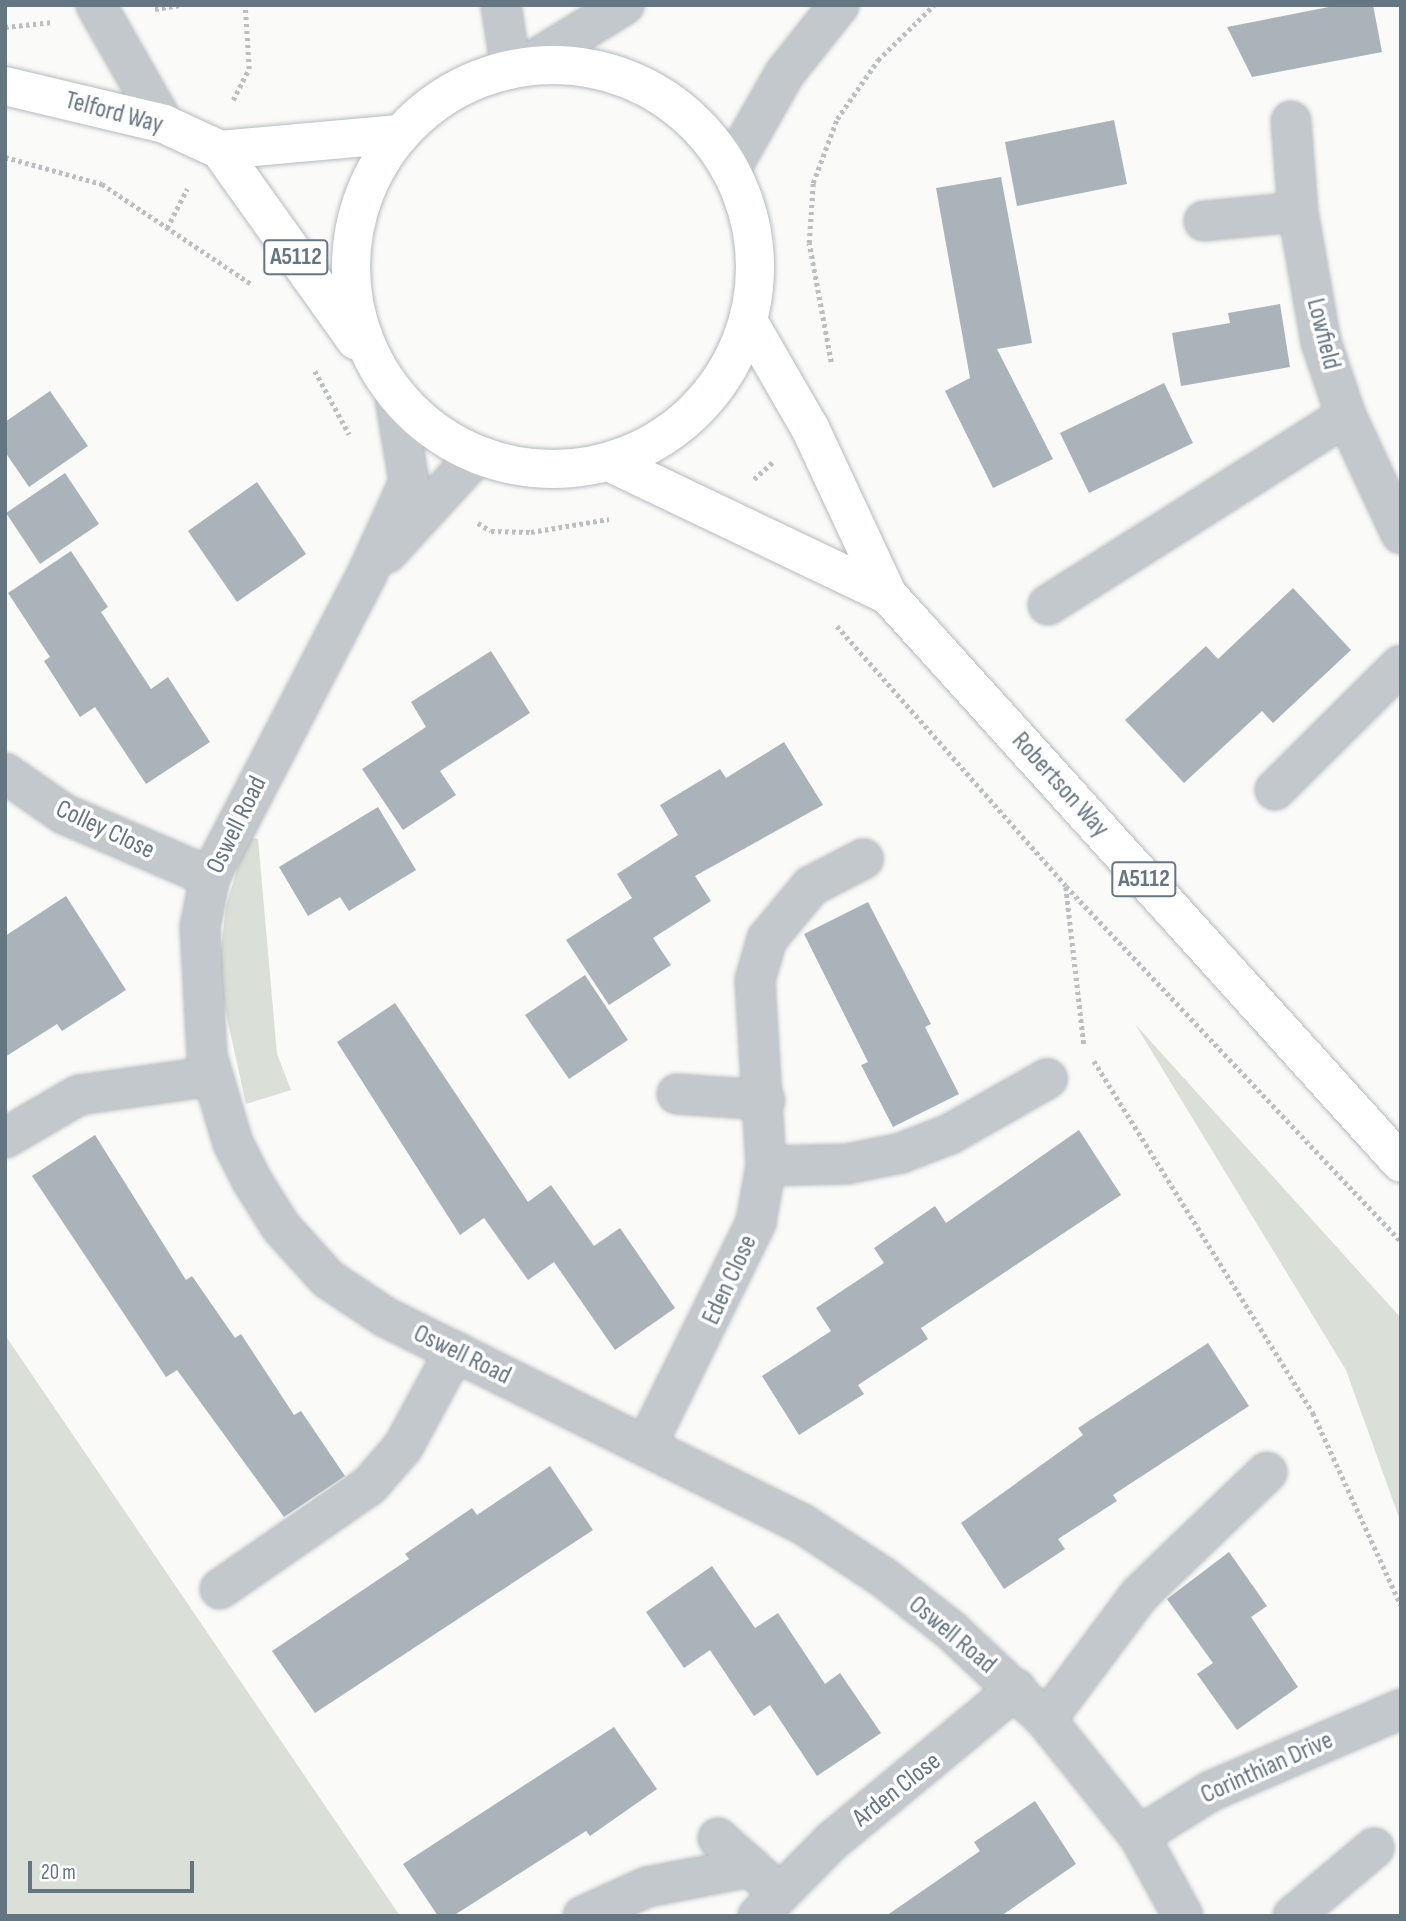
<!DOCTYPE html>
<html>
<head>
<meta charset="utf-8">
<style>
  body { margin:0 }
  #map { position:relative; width:1406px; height:1921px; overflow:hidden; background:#fafaf8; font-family:"Sofia Sans Condensed",sans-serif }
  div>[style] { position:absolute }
  .green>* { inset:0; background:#dadfd7 }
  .building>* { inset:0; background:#aab3b9 }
  .path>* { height:4.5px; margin-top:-2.25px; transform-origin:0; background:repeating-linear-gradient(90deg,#bbbfc2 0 3.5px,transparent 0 7px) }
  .roads { filter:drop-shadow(0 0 2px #b5babe) drop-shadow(0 0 2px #b5babe) }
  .minor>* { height:38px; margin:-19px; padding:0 19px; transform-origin:19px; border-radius:19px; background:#c3c8cc }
  .major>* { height:38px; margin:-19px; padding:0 19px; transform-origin:19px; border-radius:19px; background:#fff }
  .major>.ring { margin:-19px; padding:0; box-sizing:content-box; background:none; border:38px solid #fff; border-radius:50% }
  span { translate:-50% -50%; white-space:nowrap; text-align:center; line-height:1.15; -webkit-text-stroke:7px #fff; paint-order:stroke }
  .shield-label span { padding:2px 5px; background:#fff; border:2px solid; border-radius:5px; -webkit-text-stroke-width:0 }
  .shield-label { font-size:24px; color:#657683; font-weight:700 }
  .street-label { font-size:26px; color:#657683 }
  .frame { position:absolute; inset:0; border:7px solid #657683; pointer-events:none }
  .scale { position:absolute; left:28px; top:1861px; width:166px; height:32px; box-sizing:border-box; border:4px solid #657683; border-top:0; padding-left:9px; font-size:21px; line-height:24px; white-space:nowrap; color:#657683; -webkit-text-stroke:5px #fff; paint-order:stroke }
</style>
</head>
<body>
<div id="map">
  <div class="green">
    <i style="clip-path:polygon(247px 837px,258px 839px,277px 1054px,291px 1090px,246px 1104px,218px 977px,226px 906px)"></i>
    <i style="clip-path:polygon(1135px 1024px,1401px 1318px,1401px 1523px,1346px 1370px)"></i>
    <i style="clip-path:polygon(5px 1335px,400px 1916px,5px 1916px)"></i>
  </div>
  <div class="building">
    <i style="clip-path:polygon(1339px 5px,1373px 5px,1382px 52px,1252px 77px,1227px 27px)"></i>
    <i style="clip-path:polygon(1114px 120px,1127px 184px,1017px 206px,1005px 142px)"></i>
    <i style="clip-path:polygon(1001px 177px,1032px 343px,997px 349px,1053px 459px,993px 488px,945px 391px,970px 378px,936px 188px)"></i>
    <i style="clip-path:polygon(1280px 304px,1290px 367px,1181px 386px,1172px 333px,1230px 323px,1228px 313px)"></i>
    <i style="clip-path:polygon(1164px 383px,1193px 443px,1089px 493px,1060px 433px)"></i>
    <i style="clip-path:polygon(50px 391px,88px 446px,29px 487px,5px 452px,5px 422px)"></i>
    <i style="clip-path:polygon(65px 473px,99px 524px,40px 564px,6px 513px)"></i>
    <i style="clip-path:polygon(257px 482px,306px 554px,237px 602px,188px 531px)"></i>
    <i style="clip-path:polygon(71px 551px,108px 607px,101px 612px,151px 689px,168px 677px,210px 742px,146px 784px,95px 707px,80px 717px,44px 661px,50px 657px,8px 593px)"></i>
    <i style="clip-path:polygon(1293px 588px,1351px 650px,1273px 723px,1262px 711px,1184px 783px,1125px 720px,1206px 646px,1218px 659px)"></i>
    <i style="clip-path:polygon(491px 651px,530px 713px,440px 771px,456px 795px,403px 830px,362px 769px,426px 727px,411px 702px)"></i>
    <i style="clip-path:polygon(784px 742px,823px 805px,695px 876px,711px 901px,653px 938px,671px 965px,609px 1005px,566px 940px,632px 898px,617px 874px,678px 835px,660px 805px,720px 769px,726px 778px)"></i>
    <i style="clip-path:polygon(378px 807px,416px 870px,349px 911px,340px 897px,308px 916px,279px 867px)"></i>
    <i style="clip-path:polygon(66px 896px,126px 990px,62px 1031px,57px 1024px,5px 1057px,5px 936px)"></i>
    <i style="clip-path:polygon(868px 902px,931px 1024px,925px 1027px,959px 1094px,893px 1127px,861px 1065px,868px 1062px,804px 934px)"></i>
    <i style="clip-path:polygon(585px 975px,628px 1040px,569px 1079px,525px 1015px)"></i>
    <i style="clip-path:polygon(395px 1003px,528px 1202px,551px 1185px,594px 1246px,620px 1228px,675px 1308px,615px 1350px,554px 1262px,528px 1280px,484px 1218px,460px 1235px,337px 1042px)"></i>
    <i style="clip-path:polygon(1079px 1130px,1121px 1195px,921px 1328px,928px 1339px,858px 1385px,864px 1394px,799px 1435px,762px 1376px,831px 1331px,816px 1308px,884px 1263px,874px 1248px,935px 1206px,946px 1223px)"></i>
    <i style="clip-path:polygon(95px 1135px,186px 1280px,192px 1276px,235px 1338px,241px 1334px,294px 1415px,301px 1411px,345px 1476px,284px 1517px,177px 1370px,166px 1377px,32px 1176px)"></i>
    <i style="clip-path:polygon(1208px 1343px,1249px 1406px,1113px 1495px,1117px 1501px,1058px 1539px,1065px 1549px,1004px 1589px,961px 1523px,1083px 1435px,1078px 1428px)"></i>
    <i style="clip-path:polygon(550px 1466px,593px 1530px,315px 1713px,272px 1651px,409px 1559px,405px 1554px,472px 1508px,477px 1515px)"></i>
    <i style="clip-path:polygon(1229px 1552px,1267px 1606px,1251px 1617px,1298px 1687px,1237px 1730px,1197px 1674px,1213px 1663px,1167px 1599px)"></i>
    <i style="clip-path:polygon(712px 1566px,755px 1628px,778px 1613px,825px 1684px,840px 1673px,881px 1733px,817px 1776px,770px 1705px,754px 1716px,710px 1650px,684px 1668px,646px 1612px)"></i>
    <i style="clip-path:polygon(614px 1727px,657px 1789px,590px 1836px,586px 1831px,453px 1916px,438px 1916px,403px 1864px)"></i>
    <i style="clip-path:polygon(1035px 1801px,1076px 1864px,1001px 1916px,886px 1916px,980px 1851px,974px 1842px)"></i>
  </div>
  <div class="path">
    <i style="left:155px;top:9px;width:24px;rotate:-9deg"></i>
    <i style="left:5px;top:27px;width:48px;rotate:-5.9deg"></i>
    <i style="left:233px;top:100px;width:35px;rotate:-63deg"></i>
    <i style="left:249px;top:69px;width:64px;rotate:-93.6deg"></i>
    <i style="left:5px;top:157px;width:101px;rotate:15.6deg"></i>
    <i style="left:102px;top:184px;width:182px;rotate:33.8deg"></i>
    <i style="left:167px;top:228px;width:44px;rotate:-62.9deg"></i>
    <i style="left:831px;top:362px;width:121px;rotate:-100.5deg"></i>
    <i style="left:809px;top:243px;width:60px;rotate:-86.2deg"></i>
    <i style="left:813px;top:183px;width:68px;rotate:-69.4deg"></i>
    <i style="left:837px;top:119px;width:72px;rotate:-55.2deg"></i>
    <i style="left:878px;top:60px;width:78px;rotate:-44.5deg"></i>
    <i style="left:315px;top:371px;width:72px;rotate:61.6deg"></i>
    <i style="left:754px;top:479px;width:27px;rotate:-42deg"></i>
    <i style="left:478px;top:523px;width:15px;rotate:32deg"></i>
    <i style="left:491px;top:531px;width:40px;rotate:1.4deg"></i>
    <i style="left:531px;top:532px;width:79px;rotate:-9.5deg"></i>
    <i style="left:837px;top:626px;width:346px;rotate:48.6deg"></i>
    <i style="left:1066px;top:886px;width:488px;rotate:46.7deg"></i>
    <i style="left:1066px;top:887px;width:159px;rotate:83.5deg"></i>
    <i style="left:1094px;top:1061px;width:415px;rotate:58.1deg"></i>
    <i style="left:1313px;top:1413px;width:211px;rotate:65.4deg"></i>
  </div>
  <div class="roads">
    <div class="minor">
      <i style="left:96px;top:5px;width:137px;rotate:60.3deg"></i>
      <i style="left:501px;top:5px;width:65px;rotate:81.1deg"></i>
      <i style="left:528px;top:64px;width:113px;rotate:-31.6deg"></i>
      <i style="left:1291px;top:121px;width:91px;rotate:85.6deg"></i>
      <i style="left:1298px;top:212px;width:132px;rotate:80deg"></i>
      <i style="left:1321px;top:342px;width:78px;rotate:71.3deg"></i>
      <i style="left:1346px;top:416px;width:130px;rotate:65deg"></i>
      <i style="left:731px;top:168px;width:109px;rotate:-60.4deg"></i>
      <i style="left:785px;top:73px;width:87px;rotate:-51.5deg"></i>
      <i style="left:1204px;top:221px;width:94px;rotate:-5.5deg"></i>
      <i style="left:395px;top:398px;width:85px;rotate:80.5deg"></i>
      <i style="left:409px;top:482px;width:101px;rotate:114.5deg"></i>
      <i style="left:367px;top:574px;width:341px;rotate:117.4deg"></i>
      <i style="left:210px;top:877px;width:51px;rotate:101.3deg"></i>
      <i style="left:200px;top:927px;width:129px;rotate:86.9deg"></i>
      <i style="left:207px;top:1056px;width:91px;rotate:73.4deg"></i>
      <i style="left:233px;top:1143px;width:42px;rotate:63.4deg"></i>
      <i style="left:252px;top:1181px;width:54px;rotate:57.8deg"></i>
      <i style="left:281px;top:1227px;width:70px;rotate:47.9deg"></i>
      <i style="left:328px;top:1279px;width:69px;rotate:33.7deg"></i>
      <i style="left:385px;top:1317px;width:468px;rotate:26.4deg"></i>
      <i style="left:804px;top:1525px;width:95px;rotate:33.4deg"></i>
      <i style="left:883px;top:1577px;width:88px;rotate:38deg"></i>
      <i style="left:952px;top:1631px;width:129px;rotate:43.4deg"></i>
      <i style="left:1046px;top:1720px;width:149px;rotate:51.3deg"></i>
      <i style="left:1139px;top:1836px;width:91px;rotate:61.2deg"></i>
      <i style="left:387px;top:553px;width:130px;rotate:-47.5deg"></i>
      <i style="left:1048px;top:605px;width:353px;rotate:-32.4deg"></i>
      <i style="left:5px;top:773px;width:72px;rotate:34.8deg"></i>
      <i style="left:64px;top:814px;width:159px;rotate:23.3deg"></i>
      <i style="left:1275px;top:790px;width:177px;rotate:-44.8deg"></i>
      <i style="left:677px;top:1094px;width:88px;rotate:3.9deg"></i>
      <i style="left:5px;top:1138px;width:86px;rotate:-30.2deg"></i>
      <i style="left:79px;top:1095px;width:135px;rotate:-8.1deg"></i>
      <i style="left:766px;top:1166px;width:81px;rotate:-1.4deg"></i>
      <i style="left:847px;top:1164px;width:55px;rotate:-11.5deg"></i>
      <i style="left:901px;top:1153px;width:53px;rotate:-21.2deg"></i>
      <i style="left:950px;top:1134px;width:112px;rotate:-29.6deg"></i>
      <i style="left:646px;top:1446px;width:250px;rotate:-63.8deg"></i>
      <i style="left:756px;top:1222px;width:57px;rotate:-79.9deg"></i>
      <i style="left:766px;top:1166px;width:186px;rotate:-93.4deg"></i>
      <i style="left:755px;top:980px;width:43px;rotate:-73.7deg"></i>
      <i style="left:767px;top:939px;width:69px;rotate:-50.3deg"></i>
      <i style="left:811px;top:886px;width:59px;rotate:-27.4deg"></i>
      <i style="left:220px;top:1589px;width:181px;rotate:-34.7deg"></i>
      <i style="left:369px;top:1486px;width:52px;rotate:-48.9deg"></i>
      <i style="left:403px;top:1447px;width:109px;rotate:-61.6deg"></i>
      <i style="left:1046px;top:1720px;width:157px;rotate:-53.3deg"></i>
      <i style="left:1140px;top:1594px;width:176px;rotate:-43.8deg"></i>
      <i style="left:1139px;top:1836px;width:85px;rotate:-32deg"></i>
      <i style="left:1211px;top:1791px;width:207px;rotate:-23.3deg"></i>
      <i style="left:718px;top:1838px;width:63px;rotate:41.8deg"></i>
      <i style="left:583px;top:1916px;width:70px;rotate:-24.4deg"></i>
      <i style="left:647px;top:1887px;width:106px;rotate:-10.9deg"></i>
      <i style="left:758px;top:1916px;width:105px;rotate:-45.4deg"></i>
      <i style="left:832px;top:1841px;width:239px;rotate:-39.6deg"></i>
      <i style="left:1293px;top:1916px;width:106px;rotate:-40deg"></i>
    </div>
    <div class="major">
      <i class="ring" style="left:351px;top:65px;width:366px;height:366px"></i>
      <i style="left:5px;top:86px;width:163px;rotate:13.4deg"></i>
      <i style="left:164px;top:124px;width:62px;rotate:24.9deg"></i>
      <i style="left:220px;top:150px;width:234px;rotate:54.5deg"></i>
      <i style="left:220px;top:150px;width:180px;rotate:-5.1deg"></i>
      <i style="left:751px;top:326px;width:118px;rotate:60deg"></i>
      <i style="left:810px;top:428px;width:184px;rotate:65deg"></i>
      <i style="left:888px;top:595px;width:765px;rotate:47.91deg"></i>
      <i style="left:611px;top:463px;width:307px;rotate:25.5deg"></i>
    </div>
  </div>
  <div class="shield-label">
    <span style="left:296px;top:257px">A5112</span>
    <span style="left:1144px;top:879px">A5112</span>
  </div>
  <div class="street-label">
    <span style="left:114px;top:113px;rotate:15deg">Telford Way</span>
    <span style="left:1323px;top:334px;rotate:76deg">Lowfield</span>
    <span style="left:1060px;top:785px;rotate:48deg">Robertson Way</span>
    <span style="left:237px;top:825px;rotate:-64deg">Oswell Road</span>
    <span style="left:105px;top:830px;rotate:25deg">Colley Close</span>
    <span style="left:730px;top:1280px;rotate:-65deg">Eden Close</span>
    <span style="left:462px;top:1355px;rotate:26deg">Oswell Road</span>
    <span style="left:952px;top:1635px;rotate:40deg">Oswell Road</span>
    <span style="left:1267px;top:1768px;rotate:-24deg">Corinthian Drive</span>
    <span style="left:897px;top:1790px;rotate:-38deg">Arden Close</span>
  </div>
  <div class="frame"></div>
  <div class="scale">20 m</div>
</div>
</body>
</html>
